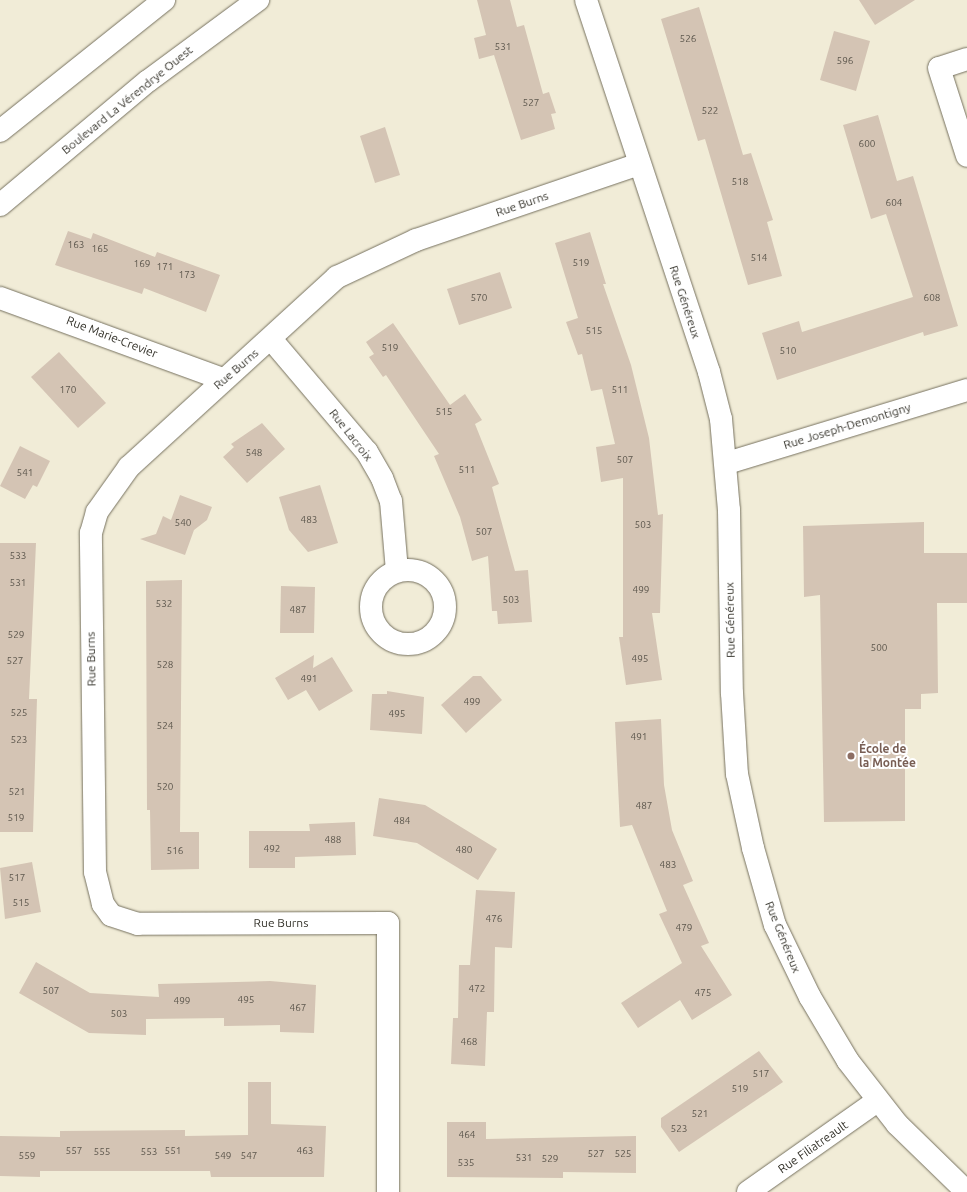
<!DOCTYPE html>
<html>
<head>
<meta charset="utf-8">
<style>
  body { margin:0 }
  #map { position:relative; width:967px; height:1192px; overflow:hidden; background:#f1ecd7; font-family:Ubuntu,sans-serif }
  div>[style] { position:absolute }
  .building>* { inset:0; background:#d4c4b4 }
  .roads { filter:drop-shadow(0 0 1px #76715f) drop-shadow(0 0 1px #76715f) }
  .street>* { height:22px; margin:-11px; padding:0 11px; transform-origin:11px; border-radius:11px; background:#fff }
  .street>.ring { margin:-11px; padding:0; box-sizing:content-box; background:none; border:22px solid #fff; border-radius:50% }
  .secondary>* { height:22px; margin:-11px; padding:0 11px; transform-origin:11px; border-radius:11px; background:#fff }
  .dots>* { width:11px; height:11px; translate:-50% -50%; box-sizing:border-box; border:2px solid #fff; border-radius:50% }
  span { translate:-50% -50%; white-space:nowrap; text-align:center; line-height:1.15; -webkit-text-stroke:4px #fff; paint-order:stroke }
  .number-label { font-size:10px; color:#5d574d }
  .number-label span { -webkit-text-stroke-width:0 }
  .street-label { font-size:12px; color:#35332b }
  .education-label { font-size:12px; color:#785e54; font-weight:700 }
  .left { translate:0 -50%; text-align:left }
</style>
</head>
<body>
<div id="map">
  <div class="building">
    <i style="clip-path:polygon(477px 0,510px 0,517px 27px,524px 25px,543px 94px,549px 92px,556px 113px,551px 114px,555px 129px,521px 140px,494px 55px,479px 59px,474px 38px,486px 35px)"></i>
    <i style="clip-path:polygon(859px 0,915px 0,875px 25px)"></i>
    <i style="clip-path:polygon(699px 7px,743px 155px,751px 153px,773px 220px,767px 222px,782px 276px,748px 285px,705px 139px,698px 141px,661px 19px)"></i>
    <i style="clip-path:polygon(834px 31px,870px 41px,856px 91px,820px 80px)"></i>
    <i style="clip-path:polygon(878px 115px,897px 181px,913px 176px,958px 326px,924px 336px,923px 332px,777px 380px,762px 333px,799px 321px,802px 332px,913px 297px,886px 214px,871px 219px,843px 125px)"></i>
    <i style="clip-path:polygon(385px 127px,400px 175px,375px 183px,360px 136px)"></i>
    <i style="clip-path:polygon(68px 231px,91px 239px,93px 233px,155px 257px,157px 252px,220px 275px,206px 312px,144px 288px,142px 294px,55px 265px)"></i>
    <i style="clip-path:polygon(590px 232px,606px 284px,603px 284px,631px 365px,649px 438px,658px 515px,663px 514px,660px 613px,652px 613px,662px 680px,626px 685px,619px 637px,623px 637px,623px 478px,601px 482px,596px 447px,615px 444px,602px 389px,591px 391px,582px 354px,578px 355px,566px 322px,578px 318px,555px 243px)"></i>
    <i style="clip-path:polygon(500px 272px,512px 308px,459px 325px,447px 289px)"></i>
    <i style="clip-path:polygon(393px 323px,450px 405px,465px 394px,482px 420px,475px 424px,499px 484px,492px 487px,515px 571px,528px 570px,532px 622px,498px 624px,497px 611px,492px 611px,488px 556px,472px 561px,460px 517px,434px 456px,439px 454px,386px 375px,383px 377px,369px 357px,374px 354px,366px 342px)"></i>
    <i style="clip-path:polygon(59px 352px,106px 403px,78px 428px,31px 377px)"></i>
    <i style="clip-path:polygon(262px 423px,285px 449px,247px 483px,223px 457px,234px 447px,231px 444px)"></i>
    <i style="clip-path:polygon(20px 446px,50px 461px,37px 487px,33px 485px,25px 499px,0 486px)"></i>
    <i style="clip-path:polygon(320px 485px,338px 543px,308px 552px,289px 530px,279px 497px)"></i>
    <i style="clip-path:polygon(180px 495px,212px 507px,207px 520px,194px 530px,185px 555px,140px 539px,156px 534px,163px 516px,171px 520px)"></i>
    <i style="clip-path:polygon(924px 522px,924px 553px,967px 553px,967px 603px,937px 603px,938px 693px,921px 694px,921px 709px,905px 709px,905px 821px,824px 822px,820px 595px,804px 597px,803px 526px)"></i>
    <i style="clip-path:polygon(0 543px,36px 543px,29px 699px,37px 699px,33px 832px,0 832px)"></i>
    <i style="clip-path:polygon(182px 580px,180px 832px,199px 832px,199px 869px,151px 870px,150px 810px,147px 810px,146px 581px)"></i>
    <i style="clip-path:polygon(281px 586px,315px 587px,314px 633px,280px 633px)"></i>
    <i style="clip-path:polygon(314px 655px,313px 668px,332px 657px,353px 691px,319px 711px,306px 690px,288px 700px,275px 678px)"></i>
    <i style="clip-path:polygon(473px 676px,481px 676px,502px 700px,466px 733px,441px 705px)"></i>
    <i style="clip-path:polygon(387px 691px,424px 697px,422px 734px,370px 730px,372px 694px,387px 694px)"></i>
    <i style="clip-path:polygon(661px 719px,664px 785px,672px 830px,693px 881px,683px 885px,709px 943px,701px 946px,732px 995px,692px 1020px,680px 1000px,638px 1028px,621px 1003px,682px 963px,659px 914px,667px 911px,632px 825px,620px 827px,615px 722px)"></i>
    <i style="clip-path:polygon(379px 798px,425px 805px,497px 849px,478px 880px,417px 843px,373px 836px)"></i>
    <i style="clip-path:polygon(355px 822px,356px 855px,295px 857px,295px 868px,249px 868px,249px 831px,310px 831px,309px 824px)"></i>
    <i style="clip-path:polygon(32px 862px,41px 912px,5px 919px,0 868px)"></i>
    <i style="clip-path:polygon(476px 890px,515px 892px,512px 948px,495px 947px,494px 1012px,487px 1012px,485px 1066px,451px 1064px,453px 1018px,458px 1018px,459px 965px,470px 965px)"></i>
    <i style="clip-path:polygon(36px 962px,90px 993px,159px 997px,158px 984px,270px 981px,316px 985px,314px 1033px,280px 1032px,280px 1025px,224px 1026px,224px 1018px,146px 1019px,146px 1035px,89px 1033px,19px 993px)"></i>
    <i style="clip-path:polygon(759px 1051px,783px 1082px,679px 1152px,661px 1127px,661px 1118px)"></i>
    <i style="clip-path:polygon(248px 1082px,271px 1082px,271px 1124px,326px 1126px,324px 1177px,211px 1177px,210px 1171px,40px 1171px,40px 1177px,0 1176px,0 1136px,60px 1137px,60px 1131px,185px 1130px,185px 1136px,248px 1135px)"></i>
    <i style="clip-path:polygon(447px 1122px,486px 1122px,486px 1139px,636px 1136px,636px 1173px,563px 1172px,563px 1178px,447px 1177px)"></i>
  </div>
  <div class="roads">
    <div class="street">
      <i style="left:586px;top:0;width:392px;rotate:71.7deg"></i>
      <i style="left:709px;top:372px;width:49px;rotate:75.7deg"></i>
      <i style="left:721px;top:419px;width:91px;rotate:85deg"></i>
      <i style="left:729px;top:510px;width:183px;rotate:89.1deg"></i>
      <i style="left:732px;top:693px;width:81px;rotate:86.5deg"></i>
      <i style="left:737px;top:774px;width:76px;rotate:77.8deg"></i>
      <i style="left:753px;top:848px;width:80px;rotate:74.1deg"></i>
      <i style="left:775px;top:925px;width:80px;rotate:64.1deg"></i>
      <i style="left:810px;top:997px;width:74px;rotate:59.3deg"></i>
      <i style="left:848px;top:1061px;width:80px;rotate:52.1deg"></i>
      <i style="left:897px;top:1124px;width:98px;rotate:44.2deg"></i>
      <i style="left:967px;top:59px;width:29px;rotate:162deg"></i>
      <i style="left:939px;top:68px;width:92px;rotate:72.3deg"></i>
      <i style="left:0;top:298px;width:237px;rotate:20deg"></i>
      <i style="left:271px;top:339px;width:148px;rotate:49.7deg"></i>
      <i style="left:367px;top:452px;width:30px;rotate:60deg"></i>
      <i style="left:382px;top:478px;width:25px;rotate:69deg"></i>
      <i style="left:391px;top:501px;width:70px;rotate:85.1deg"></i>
      <i style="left:727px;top:463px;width:251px;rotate:-16.9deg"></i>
      <i class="ring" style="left:371px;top:570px;width:52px;height:52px"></i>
      <i style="left:388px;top:1192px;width:269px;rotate:-90deg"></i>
      <i style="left:388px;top:923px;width:250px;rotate:179.8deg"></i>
      <i style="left:138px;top:924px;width:28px;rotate:-162deg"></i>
      <i style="left:111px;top:915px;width:14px;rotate:-126deg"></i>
      <i style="left:103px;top:904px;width:33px;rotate:-104deg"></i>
      <i style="left:95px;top:872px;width:339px;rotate:-90.7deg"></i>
      <i style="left:91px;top:533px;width:22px;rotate:-74deg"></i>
      <i style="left:97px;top:512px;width:55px;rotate:-54.6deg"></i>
      <i style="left:129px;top:467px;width:282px;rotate:-42.4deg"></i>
      <i style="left:337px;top:277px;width:87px;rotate:-25.1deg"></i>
      <i style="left:416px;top:240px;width:236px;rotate:-18.8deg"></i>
      <i style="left:748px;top:1192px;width:158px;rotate:-35.2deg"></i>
    </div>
    <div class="secondary">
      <i style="left:0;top:131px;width:210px;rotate:-38.6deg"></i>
      <i style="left:0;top:205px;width:193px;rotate:-40deg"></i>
      <i style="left:148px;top:81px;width:137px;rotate:-36.4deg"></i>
    </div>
  </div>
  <div class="dots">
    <i style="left:851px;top:756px;background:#8d6e63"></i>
  </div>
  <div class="number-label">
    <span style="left:688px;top:39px">526</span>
    <span style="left:503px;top:47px">531</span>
    <span style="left:845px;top:61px">596</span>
    <span style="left:531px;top:103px">527</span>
    <span style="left:710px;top:111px">522</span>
    <span style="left:867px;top:144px">600</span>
    <span style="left:740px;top:182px">518</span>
    <span style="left:894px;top:203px">604</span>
    <span style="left:76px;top:245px">163</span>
    <span style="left:100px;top:249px">165</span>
    <span style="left:759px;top:258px">514</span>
    <span style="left:581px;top:263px">519</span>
    <span style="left:142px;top:264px">169</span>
    <span style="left:165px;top:267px">171</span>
    <span style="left:187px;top:275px">173</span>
    <span style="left:479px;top:298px">570</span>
    <span style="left:932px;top:298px">608</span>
    <span style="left:594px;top:331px">515</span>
    <span style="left:390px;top:348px">519</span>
    <span style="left:788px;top:351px">510</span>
    <span style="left:68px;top:390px">170</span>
    <span style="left:620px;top:390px">511</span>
    <span style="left:444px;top:412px">515</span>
    <span style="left:254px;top:453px">548</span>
    <span style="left:625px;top:460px">507</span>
    <span style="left:467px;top:470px">511</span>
    <span style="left:25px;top:473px">541</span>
    <span style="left:309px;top:520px">483</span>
    <span style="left:183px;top:523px">540</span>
    <span style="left:643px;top:525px">503</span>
    <span style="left:484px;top:532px">507</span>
    <span style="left:18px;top:556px">533</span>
    <span style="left:18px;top:583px">531</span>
    <span style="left:641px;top:590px">499</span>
    <span style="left:511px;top:600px">503</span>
    <span style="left:164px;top:604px">532</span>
    <span style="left:298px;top:610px">487</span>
    <span style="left:16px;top:635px">529</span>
    <span style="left:879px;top:648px">500</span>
    <span style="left:640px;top:659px">495</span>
    <span style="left:15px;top:661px">527</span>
    <span style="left:165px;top:665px">528</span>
    <span style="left:309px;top:679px">491</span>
    <span style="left:472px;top:702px">499</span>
    <span style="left:19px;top:713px">525</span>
    <span style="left:397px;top:714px">495</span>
    <span style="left:165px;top:726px">524</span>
    <span style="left:639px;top:737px">491</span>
    <span style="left:19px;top:740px">523</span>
    <span style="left:165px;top:787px">520</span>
    <span style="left:17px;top:792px">521</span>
    <span style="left:644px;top:806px">487</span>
    <span style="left:16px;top:818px">519</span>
    <span style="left:402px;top:821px">484</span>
    <span style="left:333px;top:840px">488</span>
    <span style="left:272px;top:849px">492</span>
    <span style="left:464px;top:850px">480</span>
    <span style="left:175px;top:851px">516</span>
    <span style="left:668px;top:865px">483</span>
    <span style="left:17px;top:878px">517</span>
    <span style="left:21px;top:903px">515</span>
    <span style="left:494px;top:919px">476</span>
    <span style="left:684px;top:928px">479</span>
    <span style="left:477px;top:989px">472</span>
    <span style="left:51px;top:991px">507</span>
    <span style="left:703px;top:993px">475</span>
    <span style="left:246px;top:1000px">495</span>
    <span style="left:182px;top:1001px">499</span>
    <span style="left:298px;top:1008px">467</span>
    <span style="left:119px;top:1014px">503</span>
    <span style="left:469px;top:1042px">468</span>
    <span style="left:761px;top:1074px">517</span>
    <span style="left:740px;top:1089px">519</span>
    <span style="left:700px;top:1114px">521</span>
    <span style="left:679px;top:1129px">523</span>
    <span style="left:467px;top:1135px">464</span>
    <span style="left:74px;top:1151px">557</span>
    <span style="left:173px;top:1151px">551</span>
    <span style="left:305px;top:1151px">463</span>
    <span style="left:102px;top:1152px">555</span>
    <span style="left:149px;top:1152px">553</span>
    <span style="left:596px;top:1154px">527</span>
    <span style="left:623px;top:1154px">525</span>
    <span style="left:27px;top:1156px">559</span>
    <span style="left:223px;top:1156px">549</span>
    <span style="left:249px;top:1156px">547</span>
    <span style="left:524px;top:1158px">531</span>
    <span style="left:550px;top:1159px">529</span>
    <span style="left:466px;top:1163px">535</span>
  </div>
  <div class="street-label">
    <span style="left:127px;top:100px;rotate:-39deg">Boulevard La Vérendrye Ouest</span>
    <span style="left:522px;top:204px;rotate:-19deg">Rue Burns</span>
    <span style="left:685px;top:302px;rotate:72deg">Rue Généreux</span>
    <span style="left:112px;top:337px;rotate:21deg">Rue Marie-Crevier</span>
    <span style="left:236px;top:369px;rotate:-41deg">Rue Burns</span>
    <span style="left:847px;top:426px;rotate:-17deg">Rue Joseph-Demontigny</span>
    <span style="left:351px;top:435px;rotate:52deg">Rue Lacroix</span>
    <span style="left:730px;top:620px;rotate:-91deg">Rue Généreux</span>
    <span style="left:91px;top:659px;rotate:-91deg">Rue Burns</span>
    <span style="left:281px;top:923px">Rue Burns</span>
    <span style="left:783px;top:937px;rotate:68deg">Rue Généreux</span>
    <span style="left:813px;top:1147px;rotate:-35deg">Rue Filiatreault</span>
  </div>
  <div class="education-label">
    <span class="left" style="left:859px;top:756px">École de<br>la Montée</span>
  </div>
</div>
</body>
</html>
